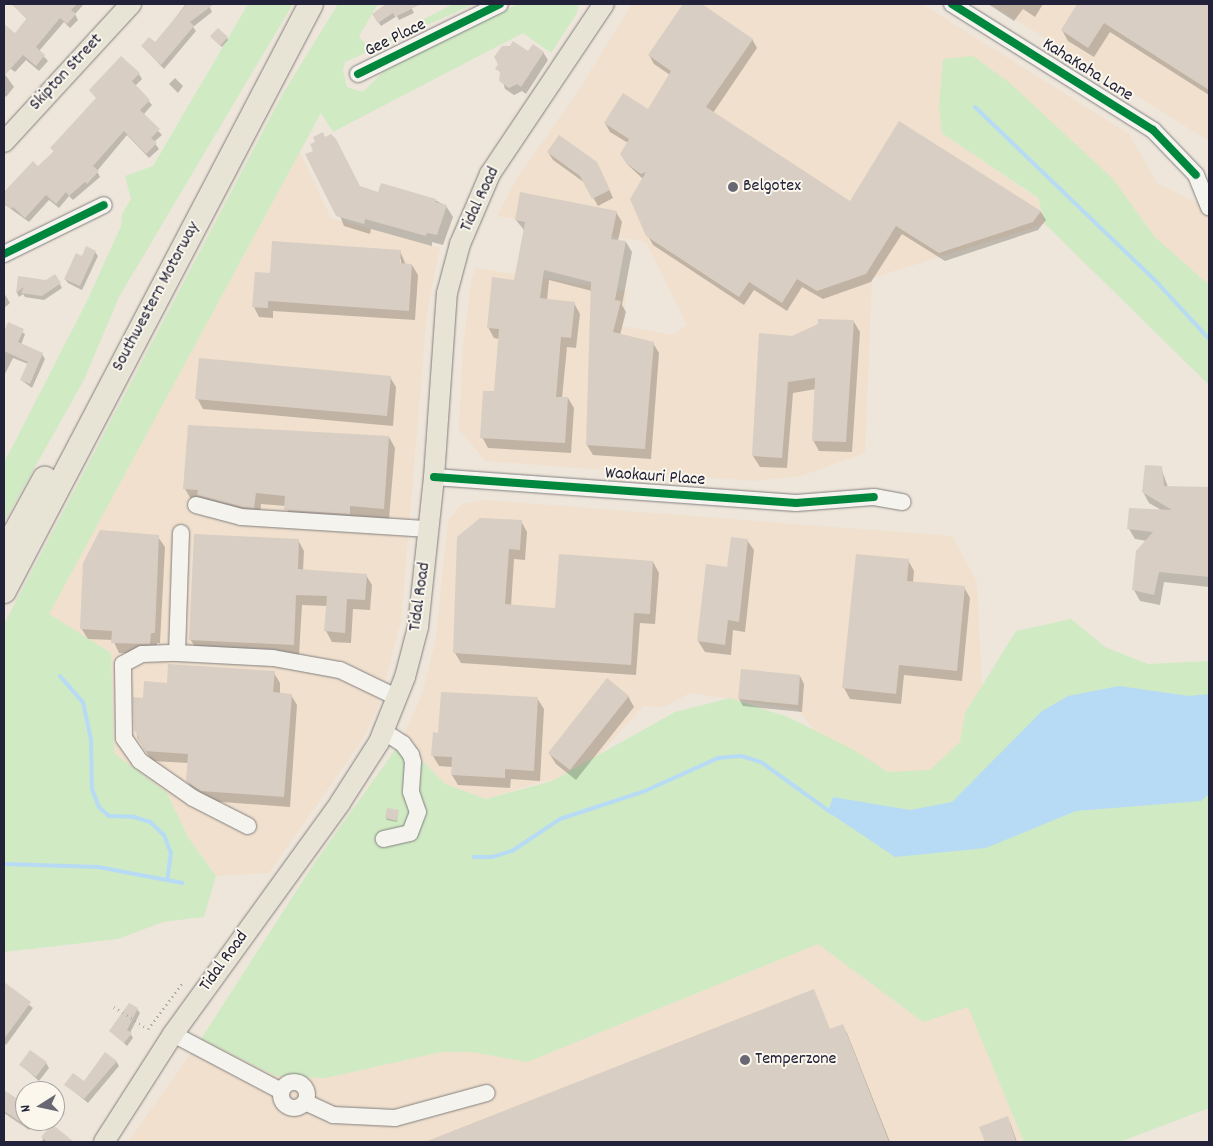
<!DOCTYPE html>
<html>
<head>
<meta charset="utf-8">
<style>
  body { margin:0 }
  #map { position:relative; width:1213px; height:1146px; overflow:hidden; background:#eee6db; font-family:Dekko,sans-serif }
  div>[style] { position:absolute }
  .built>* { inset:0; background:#f0e0cd }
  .green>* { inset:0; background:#d0eac4 }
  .water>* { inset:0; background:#b7dbf4 }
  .shadow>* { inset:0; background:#0003 }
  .stream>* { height:4px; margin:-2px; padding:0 2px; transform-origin:2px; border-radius:2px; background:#b7dbf4 }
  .building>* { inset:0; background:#d9cec3 }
  .path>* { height:2.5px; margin-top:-1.25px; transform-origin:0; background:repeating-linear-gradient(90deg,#afadac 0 1px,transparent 0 5px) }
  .roads { filter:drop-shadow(0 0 1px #827f7f) drop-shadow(0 0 1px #827f7f) }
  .minor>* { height:16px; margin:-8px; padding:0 8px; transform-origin:8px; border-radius:8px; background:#f5f3ee }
  .minor>.ring { margin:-8px; padding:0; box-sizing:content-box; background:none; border:16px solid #f5f3ee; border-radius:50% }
  .major>* { height:20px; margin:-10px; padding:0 10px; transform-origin:10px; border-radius:10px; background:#e7e3d5 }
  .highway>* { height:24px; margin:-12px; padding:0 12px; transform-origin:12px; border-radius:12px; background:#e7e3d5 }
  .cycleway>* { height:8px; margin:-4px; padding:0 4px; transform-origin:4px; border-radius:4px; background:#00873e }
  .dots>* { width:14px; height:14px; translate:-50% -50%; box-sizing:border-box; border:2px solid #fbf7ec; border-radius:50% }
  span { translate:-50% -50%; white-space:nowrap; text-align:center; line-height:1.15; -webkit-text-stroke:4px #fbf7ec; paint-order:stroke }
  .street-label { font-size:18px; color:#22223b }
  .poi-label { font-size:18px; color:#22223b }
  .left { translate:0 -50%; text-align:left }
  .frame { position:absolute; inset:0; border:5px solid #22223b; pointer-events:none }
  .north { position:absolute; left:15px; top:1081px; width:50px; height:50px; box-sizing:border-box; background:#fbf7ec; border:1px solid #a4a2a5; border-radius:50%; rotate:260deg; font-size:14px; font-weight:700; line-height:20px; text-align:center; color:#22223b }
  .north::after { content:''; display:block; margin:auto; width:18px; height:22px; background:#696773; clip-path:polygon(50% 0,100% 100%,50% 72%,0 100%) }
</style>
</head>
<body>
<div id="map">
  <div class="built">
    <i style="clip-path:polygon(632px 4px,922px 4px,1129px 134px,1157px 183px,1193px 201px,1209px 202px,1209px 285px,1155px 237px,1113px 179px,1066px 138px,942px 133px,1038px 199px,1045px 224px,872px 278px,865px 453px,801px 476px,756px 481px,485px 461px,459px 429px,463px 346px,471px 282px,476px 268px,627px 291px,622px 326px,673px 335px,687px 325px,646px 242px,497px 216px,517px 178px,577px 93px)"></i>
    <i style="clip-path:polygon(991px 4px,1209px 4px,1209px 141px)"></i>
    <i style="clip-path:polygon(300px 152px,331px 218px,440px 248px,427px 312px,401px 621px,379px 705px,363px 739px,269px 873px,216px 876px,188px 837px,167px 793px,114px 753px,111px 653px,48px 615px)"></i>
    <i style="clip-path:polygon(484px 500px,952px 536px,977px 582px,984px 729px,944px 785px,838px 758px,797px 709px,690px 693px,664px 707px,643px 706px,580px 777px,544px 781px,486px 799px,445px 784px,402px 740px,422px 694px,436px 638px,448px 520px,462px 504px)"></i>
    <i style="clip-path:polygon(818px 944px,923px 1022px,968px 1006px,1024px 1142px,128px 1142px,201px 1039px,276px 1076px,326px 1078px,441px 1052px,472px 1052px,527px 1062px)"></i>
  </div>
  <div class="green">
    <i style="clip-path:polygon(248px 4px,293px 4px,119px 297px,84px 380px,4px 522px,4px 463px,87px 301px,121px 226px,122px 214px,131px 199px,125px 176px,153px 166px)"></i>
    <i style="clip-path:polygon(338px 4px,378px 4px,359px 36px,368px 48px,453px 4px,474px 4px,345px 62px,343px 70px,347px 87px,363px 92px,385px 70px,518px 4px,578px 4px,577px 13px,551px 53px,523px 33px,333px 132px,321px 113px,49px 614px,111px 653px,114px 753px,167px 793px,188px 837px,216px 876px,204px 917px,163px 922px,118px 939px,4px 952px,4px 624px,282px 95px)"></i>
    <i style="clip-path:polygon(973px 56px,1011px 84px,1113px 179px,1155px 237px,1209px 285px,1209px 385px,1045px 224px,1038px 198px,942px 133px,939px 109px,943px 59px)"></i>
    <i style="clip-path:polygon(1071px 619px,1105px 647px,1148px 664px,1209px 661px,1209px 1108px,1120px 1142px,1024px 1142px,968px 1007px,923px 1022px,818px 944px,527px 1062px,472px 1052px,441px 1052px,326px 1078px,276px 1076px,201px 1039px,313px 865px,402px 740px,445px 784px,486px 799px,552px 781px,675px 712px,730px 698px,788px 717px,854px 750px,888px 772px,930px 770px,960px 742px,965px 713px,1016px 631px)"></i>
  </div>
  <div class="water">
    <i style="clip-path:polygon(1119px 686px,1189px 696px,1209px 694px,1209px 794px,1201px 801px,1076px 811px,986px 848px,895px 857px,828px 812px,833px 797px,910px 810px,952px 802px,1042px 711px,1068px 696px)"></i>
  </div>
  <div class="shadow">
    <i style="clip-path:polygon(12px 4px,84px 4px,75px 14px,78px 20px,70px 28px,64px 22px,39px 51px,48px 61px,39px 71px,26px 60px,15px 72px,4px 64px,4px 25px,15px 34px,28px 20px)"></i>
    <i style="clip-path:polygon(186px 4px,208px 4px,212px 12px,193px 27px,196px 31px,164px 69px,142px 46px,155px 44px)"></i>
    <i style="clip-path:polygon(389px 4px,418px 4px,411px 7px,414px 13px,399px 20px,397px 16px,381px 26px,373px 14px)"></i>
    <i style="clip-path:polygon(684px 4px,700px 4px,752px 39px,757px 48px,713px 113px,851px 203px,1041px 212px,1046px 220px,1038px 230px,945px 261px,902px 234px,871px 282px,823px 299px,802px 287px,787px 311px,754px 290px,744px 305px,653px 245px,648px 236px,643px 179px,626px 163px,628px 143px,610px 132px,605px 123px,648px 111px,670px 75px,654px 64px,649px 55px)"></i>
    <i style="clip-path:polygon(988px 4px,1043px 4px,1035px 17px,1023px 9px,1014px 21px)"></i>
    <i style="clip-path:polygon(1079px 4px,1209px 4px,1209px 95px,1110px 32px,1094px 57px,1068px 41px,1062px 30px)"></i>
    <i style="clip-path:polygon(211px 37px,227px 38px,228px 40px,222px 47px)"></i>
    <i style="clip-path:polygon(543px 52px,548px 60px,526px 94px,522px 91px,514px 95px,505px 89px,496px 57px)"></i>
    <i style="clip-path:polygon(4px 73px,14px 87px,6px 97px,4px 95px)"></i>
    <i style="clip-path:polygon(139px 74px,142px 79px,135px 86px,152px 105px,143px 115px,162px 135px,154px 142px,159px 149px,149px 158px,127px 135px,97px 171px,100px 177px,73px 200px,69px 196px,59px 208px,49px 200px,29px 222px,4px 204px,4px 194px,33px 162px,38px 168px,54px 152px,52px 148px,97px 99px,90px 90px)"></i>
    <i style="clip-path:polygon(175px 78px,183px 86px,178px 93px,169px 84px)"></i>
    <i style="clip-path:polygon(325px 138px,360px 188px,379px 194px,435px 200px,446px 206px,453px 217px,443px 245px,432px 242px,432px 246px,371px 229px,370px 234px,344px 226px,314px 151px)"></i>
    <i style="clip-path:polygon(548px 152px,601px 171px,613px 198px,598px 206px,585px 183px,553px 160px)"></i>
    <i style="clip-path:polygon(616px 212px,622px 222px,618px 241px,626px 242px,632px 252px,622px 305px,626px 312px,620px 335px,653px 343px,659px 353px,651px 459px,593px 455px,587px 445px,592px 291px,549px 280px,547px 300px,574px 303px,580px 314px,576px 348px,567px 347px,562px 398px,568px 398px,574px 408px,571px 453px,488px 448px,482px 437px,495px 393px,500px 339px,494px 338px,488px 327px,515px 282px,524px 230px,516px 220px)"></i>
    <i style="clip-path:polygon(evenodd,400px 251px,406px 265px,412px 265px,418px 275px,415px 320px,273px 311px,273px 318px,259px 317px,254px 307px,271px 274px,400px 251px,399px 259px,401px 259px,401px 270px,399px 259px)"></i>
    <i style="clip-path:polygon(95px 252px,98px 256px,82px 290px,68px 283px,65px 279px,82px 257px)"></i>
    <i style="clip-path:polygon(55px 276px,62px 288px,44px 300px,25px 297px,23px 294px,19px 297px,17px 293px,19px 277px,47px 281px)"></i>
    <i style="clip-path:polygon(4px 293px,10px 303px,4px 308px)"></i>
    <i style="clip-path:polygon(854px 322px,860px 332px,852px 452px,819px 451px,813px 440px,816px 389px,793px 393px,787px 468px,760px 467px,753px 456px,792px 337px)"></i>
    <i style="clip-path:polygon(9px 323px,25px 334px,21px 345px,42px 354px,45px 359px,32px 388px,21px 380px,28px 364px,13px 358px,4px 376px,4px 331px)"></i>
    <i style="clip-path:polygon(390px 377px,396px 387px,393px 426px,203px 409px,197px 398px)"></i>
    <i style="clip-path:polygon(389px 437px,395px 448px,389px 519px,291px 520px,286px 506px,261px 504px,260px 518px,191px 499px,185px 489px)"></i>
    <i style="clip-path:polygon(1161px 468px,1168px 487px,1209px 488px,1209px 587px,1164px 582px,1160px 605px,1140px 601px,1134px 590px,1147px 541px,1135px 539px,1129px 529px,1163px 511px,1149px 503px,1143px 492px)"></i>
    <i style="clip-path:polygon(521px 521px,527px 532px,525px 560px,514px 559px,511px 606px,557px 609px,653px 562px,659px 573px,655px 624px,640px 623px,636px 675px,461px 663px,455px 653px)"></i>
    <i style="clip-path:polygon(158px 537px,165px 547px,160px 643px,157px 643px,156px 654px,119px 653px,113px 640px,88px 639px,81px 628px)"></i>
    <i style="clip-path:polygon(298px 540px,304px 551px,303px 571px,366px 575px,372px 585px,370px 610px,353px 609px,351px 643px,332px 642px,326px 631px,327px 606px,302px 605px,299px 655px,197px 650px,190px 639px)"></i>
    <i style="clip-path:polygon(747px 540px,754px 550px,745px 632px,733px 630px,731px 655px,705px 652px,698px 641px,729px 568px)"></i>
    <i style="clip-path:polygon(908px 560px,914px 571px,913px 582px,964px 587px,970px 598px,962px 681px,904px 675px,901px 704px,850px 699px,844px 688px)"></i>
    <i style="clip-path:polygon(274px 673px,280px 683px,280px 694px,291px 695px,297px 705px,290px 807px,208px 801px,194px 792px,187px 781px,189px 763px,152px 761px,137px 737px,135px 699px,144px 699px,168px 684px)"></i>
    <i style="clip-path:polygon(800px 676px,804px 684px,802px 712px,743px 706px,739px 699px)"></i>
    <i style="clip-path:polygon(628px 696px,634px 707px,576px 780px,556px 764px,549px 753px)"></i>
    <i style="clip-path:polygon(537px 698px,544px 709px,540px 781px,511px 779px,510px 788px,458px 785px,452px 775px,452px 767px,439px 766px,433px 756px)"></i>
    <i style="clip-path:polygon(398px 811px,397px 822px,387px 820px,386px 818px)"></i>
    <i style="clip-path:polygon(4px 985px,33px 1008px,6px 1045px,4px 1043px)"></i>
    <i style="clip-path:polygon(813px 990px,830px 1030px,842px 1026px,847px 1033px,890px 1142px,426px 1142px)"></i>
    <i style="clip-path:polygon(137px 1009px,140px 1013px,130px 1033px,133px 1038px,127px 1046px,111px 1031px)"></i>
    <i style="clip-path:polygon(116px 1061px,119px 1066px,88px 1103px,66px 1085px,85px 1083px)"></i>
    <i style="clip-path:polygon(46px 1063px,49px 1068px,39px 1081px,21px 1065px)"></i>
    <i style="clip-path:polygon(7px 1094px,22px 1103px,25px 1100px,25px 1121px,34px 1121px,29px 1130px,4px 1113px)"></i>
    <i style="clip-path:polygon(1010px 1122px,1017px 1142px,986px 1142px,980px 1128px)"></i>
    <i style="clip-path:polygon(52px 1126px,72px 1142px,41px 1142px)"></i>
  </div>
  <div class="stream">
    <i style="left:975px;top:107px;width:248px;rotate:43.9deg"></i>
    <i style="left:1154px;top:279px;width:81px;rotate:47.5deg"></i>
    <i style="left:60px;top:676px;width:35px;rotate:49deg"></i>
    <i style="left:83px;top:702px;width:38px;rotate:78deg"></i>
    <i style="left:91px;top:739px;width:50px;rotate:88.9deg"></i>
    <i style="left:92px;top:789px;width:19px;rotate:69deg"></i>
    <i style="left:99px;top:807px;width:13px;rotate:42deg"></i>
    <i style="left:109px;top:816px;width:25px;rotate:2deg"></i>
    <i style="left:134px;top:817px;width:17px;rotate:17deg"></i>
    <i style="left:150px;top:822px;width:19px;rotate:43deg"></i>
    <i style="left:164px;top:835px;width:19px;rotate:69deg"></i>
    <i style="left:171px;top:853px;width:27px;rotate:98deg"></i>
    <i style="left:474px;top:857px;width:18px"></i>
    <i style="left:492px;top:857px;width:21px;rotate:-17deg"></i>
    <i style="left:512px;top:851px;width:58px;rotate:-33.7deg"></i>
    <i style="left:560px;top:819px;width:89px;rotate:-18.2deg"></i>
    <i style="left:645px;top:791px;width:80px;rotate:-24.3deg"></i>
    <i style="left:718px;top:758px;width:23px;rotate:-5deg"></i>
    <i style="left:741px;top:756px;width:21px;rotate:17deg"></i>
    <i style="left:761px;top:762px;width:87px;rotate:35.7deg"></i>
    <i style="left:4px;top:864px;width:94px;rotate:1.8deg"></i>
    <i style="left:98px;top:867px;width:86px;rotate:10.7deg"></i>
  </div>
  <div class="building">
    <i style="clip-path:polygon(11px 4px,77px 4px,71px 10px,76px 14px,67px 24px,60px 18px,36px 47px,45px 55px,36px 66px,23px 55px,4px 76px,4px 24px,15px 33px,27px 18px)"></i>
    <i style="clip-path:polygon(187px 4px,214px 4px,190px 22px,194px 26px,161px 65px,141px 46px,149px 37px,155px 42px)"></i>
    <i style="clip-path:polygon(386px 4px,421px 4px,395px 17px,393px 13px,378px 23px,372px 14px)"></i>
    <i style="clip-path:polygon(683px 4px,702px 4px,753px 39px,706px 107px,850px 201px,899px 121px,1041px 211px,1033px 222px,939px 253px,896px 226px,866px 274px,817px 291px,797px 279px,782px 303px,749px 282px,739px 297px,646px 236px,630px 199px,646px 172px,641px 174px,626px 163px,620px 154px,629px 139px,604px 123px,623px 93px,648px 109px,671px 71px,648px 55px)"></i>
    <i style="clip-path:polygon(1077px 4px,1209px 4px,1209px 90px,1104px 23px,1088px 48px,1061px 30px)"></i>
    <i style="clip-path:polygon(218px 28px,228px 37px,220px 46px,210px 36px)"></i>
    <i style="clip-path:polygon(513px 41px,528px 51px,533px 44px,544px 52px,521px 87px,517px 84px,509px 88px,499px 81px,500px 72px,495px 69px,498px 64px,494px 57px,502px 46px,510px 46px)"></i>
    <i style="clip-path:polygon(121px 56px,140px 73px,132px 81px,150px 100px,140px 110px,160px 129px,151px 138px,157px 143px,146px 154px,124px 131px,93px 166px,99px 171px,87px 184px,85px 182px,69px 196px,66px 192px,56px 204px,46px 195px,25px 218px,13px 207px,11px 209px,4px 203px,4px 192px,33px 161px,38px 166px,54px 151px,50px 148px,96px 98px,89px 90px)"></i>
    <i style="clip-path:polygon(323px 132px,325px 137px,331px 134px,336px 139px,360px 186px,378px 192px,381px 183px,436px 199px,435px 202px,447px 205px,437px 235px,427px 233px,426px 236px,365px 219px,364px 224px,336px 216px,305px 154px,313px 151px,310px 144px,315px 142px,313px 137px)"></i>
    <i style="clip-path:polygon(559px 135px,597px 162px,610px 190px,592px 199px,580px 176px,547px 152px)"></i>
    <i style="clip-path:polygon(520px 192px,617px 211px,611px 239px,626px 241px,615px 300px,621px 301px,613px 332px,654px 342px,645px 449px,586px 445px,591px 282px,544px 270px,540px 298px,575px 302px,571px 338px,561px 337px,556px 397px,568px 397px,565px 443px,480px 438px,483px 391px,494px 391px,499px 329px,487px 328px,492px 277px,514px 280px,525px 222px,515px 220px)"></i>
    <i style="clip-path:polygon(272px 241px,401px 250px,400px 263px,412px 264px,409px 311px,268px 301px,268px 308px,252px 307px,255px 272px,270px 273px)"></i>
    <i style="clip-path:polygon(86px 246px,96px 251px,80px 286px,64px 279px,76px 253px,82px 256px)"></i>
    <i style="clip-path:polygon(55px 274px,61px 283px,42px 296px,21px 293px,24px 287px,16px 293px,18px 276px,46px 280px)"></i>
    <i style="clip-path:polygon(818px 319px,854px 320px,846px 442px,812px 441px,815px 378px,788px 382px,782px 458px,752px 456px,759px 333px,792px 336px,818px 324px)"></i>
    <i style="clip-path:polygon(8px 322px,24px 329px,18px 342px,43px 353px,30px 384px,20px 380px,28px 362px,4px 351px,4px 332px)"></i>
    <i style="clip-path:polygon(199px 358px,391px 376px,387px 416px,195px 399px)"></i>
    <i style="clip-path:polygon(188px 425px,389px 436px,384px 509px,350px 506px,350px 514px,284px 510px,285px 496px,256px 493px,254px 508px,243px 507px,197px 495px,198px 490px,183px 489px)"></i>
    <i style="clip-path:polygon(1145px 465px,1162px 466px,1164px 486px,1209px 487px,1209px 577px,1159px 572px,1154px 595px,1132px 590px,1136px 551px,1153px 532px,1127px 529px,1129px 508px,1172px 510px,1142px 492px)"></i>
    <i style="clip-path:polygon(480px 518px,522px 520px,520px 550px,509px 549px,505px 604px,555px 608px,559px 554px,653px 561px,650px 614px,634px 613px,631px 665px,453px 653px,457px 537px)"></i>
    <i style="clip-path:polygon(100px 530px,159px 535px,155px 633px,151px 633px,150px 644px,111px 643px,112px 631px,80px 629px,83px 563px)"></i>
    <i style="clip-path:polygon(194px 534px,299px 539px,298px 569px,367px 574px,365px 600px,347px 599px,345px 633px,324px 631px,327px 596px,296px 595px,294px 645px,189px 640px)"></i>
    <i style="clip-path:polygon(731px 537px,748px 539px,739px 622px,728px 620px,725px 645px,697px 641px,706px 564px,727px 567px)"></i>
    <i style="clip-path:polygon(856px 554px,909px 559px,907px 581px,965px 586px,957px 671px,899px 665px,896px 694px,842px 688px)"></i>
    <i style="clip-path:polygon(168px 664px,275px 671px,273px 692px,292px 694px,284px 797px,201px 791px,186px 781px,188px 754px,145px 751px,134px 729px,133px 697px,143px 698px,144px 681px,167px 683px)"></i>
    <i style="clip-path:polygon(741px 669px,800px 675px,798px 705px,738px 699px)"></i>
    <i style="clip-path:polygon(607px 678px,629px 696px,570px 770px,548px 753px)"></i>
    <i style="clip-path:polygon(441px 692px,538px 697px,534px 771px,505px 769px,505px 778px,451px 775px,452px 757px,431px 756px,433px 732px,438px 733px)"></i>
    <i style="clip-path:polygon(387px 808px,399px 810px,397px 821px,385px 818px)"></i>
    <i style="clip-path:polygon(4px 982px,31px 1002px,4px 1039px)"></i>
    <i style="clip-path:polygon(814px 989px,830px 1029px,843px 1024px,889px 1142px,425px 1142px)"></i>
    <i style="clip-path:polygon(129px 1003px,138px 1008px,127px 1030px,132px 1033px,124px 1043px,109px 1031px)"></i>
    <i style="clip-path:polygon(30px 1050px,47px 1062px,36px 1077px,19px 1065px)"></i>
    <i style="clip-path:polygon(105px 1052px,117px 1061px,84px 1099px,64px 1085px,73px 1073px,84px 1081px)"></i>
    <i style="clip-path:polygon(4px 1090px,25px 1104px,25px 1125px,4px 1111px)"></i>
    <i style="clip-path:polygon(1008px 1116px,1016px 1142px,985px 1142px,979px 1127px)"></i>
    <i style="clip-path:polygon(52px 1124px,74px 1142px,48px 1142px,41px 1137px)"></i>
  </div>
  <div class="path">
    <i style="left:114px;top:1007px;width:40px;rotate:32.9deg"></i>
    <i style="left:148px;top:1029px;width:57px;rotate:-53.5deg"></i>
  </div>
  <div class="roads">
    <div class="minor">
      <i style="left:952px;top:4px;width:237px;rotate:32.1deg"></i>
      <i style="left:1153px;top:130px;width:62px;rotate:46.3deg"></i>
      <i style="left:1196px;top:175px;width:35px;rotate:68deg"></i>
      <i style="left:358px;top:74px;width:158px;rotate:-26.2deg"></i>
      <i style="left:4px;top:254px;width:111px;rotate:-26.1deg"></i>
      <i style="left:434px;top:477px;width:363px;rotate:4.1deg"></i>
      <i style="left:796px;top:503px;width:78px;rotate:-4.4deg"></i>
      <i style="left:874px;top:497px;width:29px;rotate:10deg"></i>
      <i style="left:196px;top:505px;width:47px;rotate:14.9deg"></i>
      <i style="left:241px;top:517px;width:188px;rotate:3.7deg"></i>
      <i style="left:177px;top:653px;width:120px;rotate:-88.1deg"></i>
      <i style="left:383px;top:731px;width:24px;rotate:33deg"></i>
      <i style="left:403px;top:744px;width:14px;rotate:54deg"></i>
      <i style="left:411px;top:755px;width:7px;rotate:74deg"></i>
      <i style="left:413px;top:762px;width:30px;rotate:94deg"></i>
      <i style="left:411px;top:792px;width:21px;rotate:71deg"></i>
      <i style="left:418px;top:812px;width:22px;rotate:111deg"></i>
      <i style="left:410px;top:833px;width:27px;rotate:167deg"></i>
      <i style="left:248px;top:826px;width:62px;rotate:-153deg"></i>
      <i style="left:193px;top:798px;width:65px;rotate:-145.1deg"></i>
      <i style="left:140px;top:761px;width:28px;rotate:-125deg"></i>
      <i style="left:124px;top:738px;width:74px;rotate:-90.8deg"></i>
      <i style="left:123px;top:664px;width:21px;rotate:-28deg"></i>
      <i style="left:142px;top:654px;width:35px;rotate:-2deg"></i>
      <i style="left:177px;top:653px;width:96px;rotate:3deg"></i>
      <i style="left:273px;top:658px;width:68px;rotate:10.2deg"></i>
      <i style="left:340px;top:670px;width:62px;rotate:25.7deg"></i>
      <i style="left:173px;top:1034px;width:122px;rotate:27.8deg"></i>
      <i class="ring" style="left:281px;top:1082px;width:10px;height:10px"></i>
      <i style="left:305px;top:1102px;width:31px;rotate:25deg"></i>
      <i style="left:333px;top:1115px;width:62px;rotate:2.8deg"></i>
      <i style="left:395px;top:1118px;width:95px;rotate:-15.2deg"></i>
    </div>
    <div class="major">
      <i style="left:4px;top:142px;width:188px;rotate:-47.4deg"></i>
      <i style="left:104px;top:1142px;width:128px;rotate:-57.4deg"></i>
      <i style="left:173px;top:1034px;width:285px;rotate:-54.1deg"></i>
      <i style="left:340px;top:803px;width:72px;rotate:-57.4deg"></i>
      <i style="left:379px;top:742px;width:70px;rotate:-68.2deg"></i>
      <i style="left:405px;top:677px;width:52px;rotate:-75.4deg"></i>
      <i style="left:418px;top:627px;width:151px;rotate:-83.9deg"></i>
      <i style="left:434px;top:477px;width:184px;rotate:-86deg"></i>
      <i style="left:447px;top:293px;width:51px;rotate:-75.1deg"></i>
      <i style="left:460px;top:244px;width:76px;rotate:-66.8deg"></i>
      <i style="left:490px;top:174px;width:205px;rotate:-56.2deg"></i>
    </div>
    <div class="highway">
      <i style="left:4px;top:553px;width:85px;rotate:-61.3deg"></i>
      <i style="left:4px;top:591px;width:662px;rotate:-62.39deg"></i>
    </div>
  </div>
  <div class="cycleway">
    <i style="left:952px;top:4px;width:237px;rotate:32.1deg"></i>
    <i style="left:1153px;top:130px;width:62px;rotate:46.3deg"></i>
    <i style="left:358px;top:74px;width:158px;rotate:-26.2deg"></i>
    <i style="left:4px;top:254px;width:111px;rotate:-26.1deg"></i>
    <i style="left:434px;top:477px;width:363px;rotate:4.1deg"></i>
    <i style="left:796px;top:503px;width:78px;rotate:-4.4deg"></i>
  </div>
  <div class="dots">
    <i style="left:733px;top:187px;background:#696773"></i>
    <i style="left:745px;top:1060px;background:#696773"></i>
  </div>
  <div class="street-label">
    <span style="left:396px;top:39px;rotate:-26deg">Gee Place</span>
    <span style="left:1087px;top:71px;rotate:32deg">KahaKaha Lane</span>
    <span style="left:67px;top:73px;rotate:-47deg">Skipton Street</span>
    <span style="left:481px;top:200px;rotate:-65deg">Tidal Road</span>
    <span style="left:157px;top:297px;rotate:-62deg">Southwestern Motorway</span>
    <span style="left:655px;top:478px;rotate:4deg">Waokauri Place</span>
    <span style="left:421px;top:597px;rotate:-82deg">Tidal Road</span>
    <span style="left:225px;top:962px;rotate:-54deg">Tidal Road</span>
  </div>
  <div class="poi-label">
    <span class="left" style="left:743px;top:187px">Belgotex</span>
    <span class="left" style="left:755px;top:1060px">Temperzone</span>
  </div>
  <div class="frame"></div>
  <div class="north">N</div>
</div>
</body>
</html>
